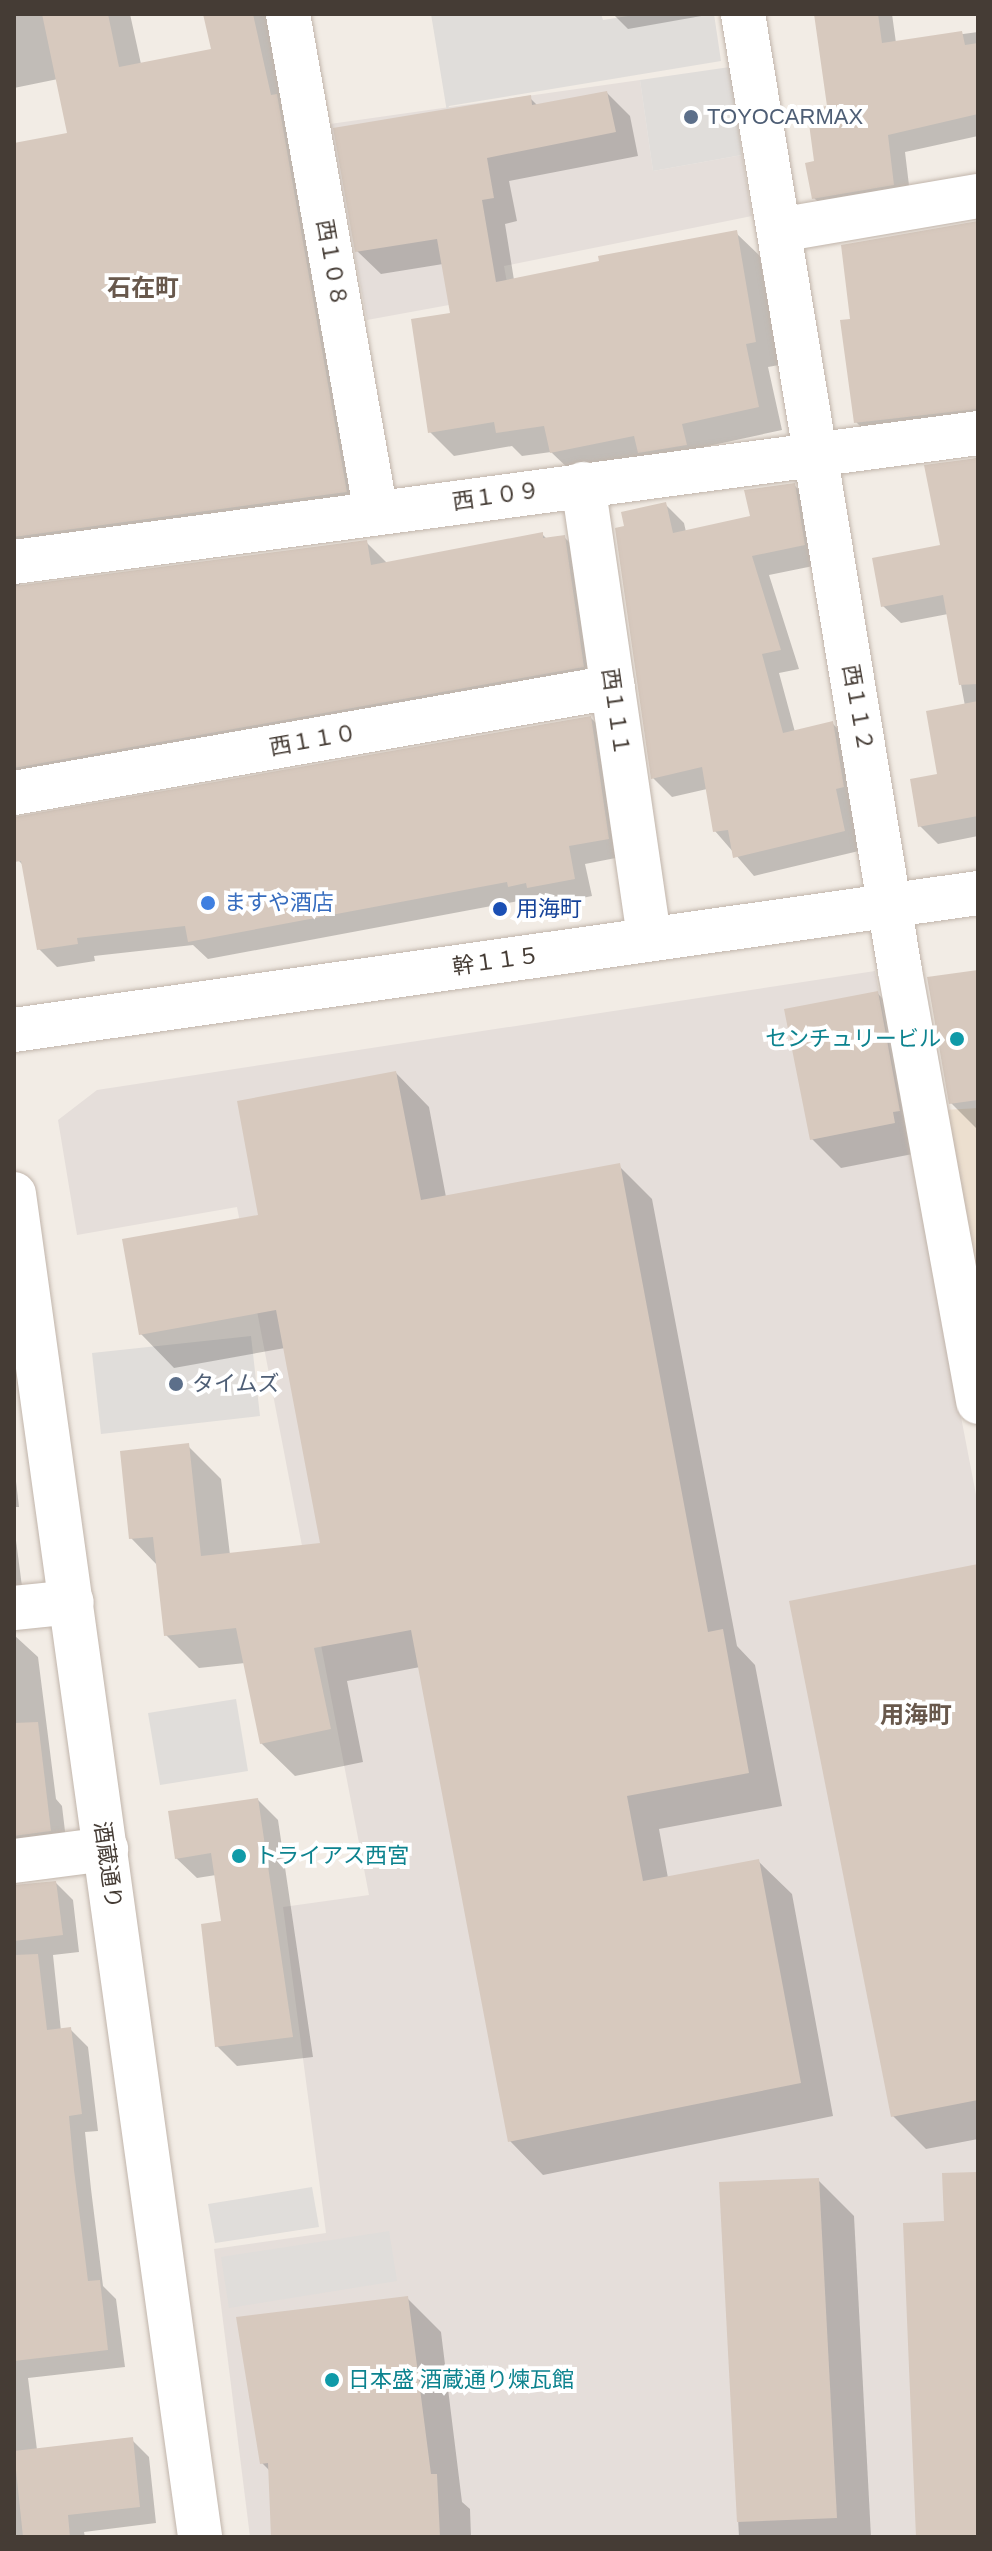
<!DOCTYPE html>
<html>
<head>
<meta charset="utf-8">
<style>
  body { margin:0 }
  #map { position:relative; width:992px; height:2551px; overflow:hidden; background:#f2ece5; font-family:Helvetica,"Noto Sans JP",sans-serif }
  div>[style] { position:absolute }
  .industrial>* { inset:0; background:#e5deda }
  .education>* { inset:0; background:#ecdfcf }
  .parking>* { inset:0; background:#e0ddda }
  .shadow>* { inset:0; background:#0003 }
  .building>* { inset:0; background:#d7c9be }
  .roads { filter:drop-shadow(0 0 2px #c1b5ab) drop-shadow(0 0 2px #c1b5ab) }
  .minor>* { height:44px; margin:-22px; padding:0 22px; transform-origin:22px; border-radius:22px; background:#fff }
  .dots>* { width:22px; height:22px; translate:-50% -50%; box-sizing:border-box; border:4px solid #fff; border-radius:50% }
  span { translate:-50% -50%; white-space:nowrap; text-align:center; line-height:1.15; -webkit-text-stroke:8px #fff; paint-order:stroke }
  .service-label { font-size:22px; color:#4e5e75 }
  .left { translate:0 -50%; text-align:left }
  .street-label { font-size:22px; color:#453c35 }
  .shop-label { font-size:22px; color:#366cbe }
  .transit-label { font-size:22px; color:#164399 }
  .culture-label { font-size:22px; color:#0d838f }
  .right { translate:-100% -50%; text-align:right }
  .neighbourhood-label { font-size:24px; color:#68584c; font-weight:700 }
  .frame { position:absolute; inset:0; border:16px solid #453c35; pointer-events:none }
</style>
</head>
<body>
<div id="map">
  <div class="industrial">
    <i style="clip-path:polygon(640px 80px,653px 171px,742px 155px,752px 216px,504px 266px,509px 294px,367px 320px,330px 124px)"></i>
    <i style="clip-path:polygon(875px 971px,978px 1505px,978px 2537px,250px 2537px,214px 2249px,326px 2233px,283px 1907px,369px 1895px,237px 1207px,77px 1235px,58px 1120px,97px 1090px)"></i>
  </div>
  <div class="education">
    <i style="clip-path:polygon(978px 1108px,978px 1285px,945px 1110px)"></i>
  </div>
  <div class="parking">
    <i style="clip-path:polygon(431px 14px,601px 14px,603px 20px,640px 14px,714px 14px,721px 61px,449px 106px,447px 112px)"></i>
    <i style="clip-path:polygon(730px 67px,742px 155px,653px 171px,640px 80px)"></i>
    <i style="clip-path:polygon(251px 1336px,260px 1416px,101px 1434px,92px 1353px)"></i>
    <i style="clip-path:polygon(236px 1699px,248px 1771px,160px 1785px,148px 1713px)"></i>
    <i style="clip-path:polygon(312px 2187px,319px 2227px,215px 2243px,208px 2204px)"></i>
    <i style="clip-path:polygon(389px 2231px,397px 2281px,229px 2308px,221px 2257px)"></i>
  </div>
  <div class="shadow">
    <i style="clip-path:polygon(14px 14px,130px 14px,141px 64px,213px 50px,205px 14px,284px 14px,375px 521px,20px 582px,19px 589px,366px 542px,388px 564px,542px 534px,548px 540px,564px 537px,594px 567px,613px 696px,41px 797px,14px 770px,14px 145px,69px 135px,58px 79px,14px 88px)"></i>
    <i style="clip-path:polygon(613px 14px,707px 14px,707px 15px,628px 29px)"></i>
    <i style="clip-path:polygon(816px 14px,892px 14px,896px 43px,978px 32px,978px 136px,905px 152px,911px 202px,832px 215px,814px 198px,817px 163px,829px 108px)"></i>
    <i style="clip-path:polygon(607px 93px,630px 116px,638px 156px,509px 181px,517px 221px,505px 224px,514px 280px,736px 233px,760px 256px,779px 365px,768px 367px,782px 430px,704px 447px,709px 469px,575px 475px,551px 452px,522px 456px,512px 446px,454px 456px,430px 432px,452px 315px,443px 264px,381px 274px,357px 251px,530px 98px,538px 106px)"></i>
    <i style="clip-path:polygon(978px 228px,978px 427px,873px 439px,856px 422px,853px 321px)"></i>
    <i style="clip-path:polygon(978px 458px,978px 836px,938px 844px,920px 826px,965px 706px,948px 614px,901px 623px,883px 606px,943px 546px,927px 467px)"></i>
    <i style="clip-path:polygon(794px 485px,813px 504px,823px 564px,769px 575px,799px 669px,779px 673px,795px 732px,833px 724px,852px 743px,863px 850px,754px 876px,715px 831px,707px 789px,672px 797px,653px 778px,627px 528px,665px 504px,684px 523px,686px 532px,753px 518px)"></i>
    <i style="clip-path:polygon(591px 718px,609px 736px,626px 856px,585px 864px,592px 896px,547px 905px,543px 901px,527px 904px,524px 900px,208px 959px,193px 945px,94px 956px,95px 961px,57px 967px,39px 949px,24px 866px,19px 861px,14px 840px,14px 820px)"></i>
    <i style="clip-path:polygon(978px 972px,978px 1129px,977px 1129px,951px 1103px)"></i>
    <i style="clip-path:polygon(877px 993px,907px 1022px,923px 1152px,841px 1168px,812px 1139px)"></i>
    <i style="clip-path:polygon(396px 1073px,429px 1107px,446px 1197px,619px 1166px,652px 1199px,737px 1646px,755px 1665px,782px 1806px,659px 1829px,668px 1878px,758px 1861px,792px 1894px,833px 2116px,543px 2175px,510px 2141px,420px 1667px,347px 1681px,363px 1762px,295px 1776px,261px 1743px,245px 1663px,199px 1668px,166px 1635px,158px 1566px,131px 1538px,188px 1446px,221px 1479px,230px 1555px,322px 1545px,285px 1348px,174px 1368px,141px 1334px,261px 1217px)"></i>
    <i style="clip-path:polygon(14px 1464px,19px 1507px,14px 1507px)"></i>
    <i style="clip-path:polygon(14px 1525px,24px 1602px,14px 1610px)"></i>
    <i style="clip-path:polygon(978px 1570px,978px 2139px,926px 2149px,893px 2116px)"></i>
    <i style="clip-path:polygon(14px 1635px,38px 1657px,56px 1799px,62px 1806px,67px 1848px,14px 1861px)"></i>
    <i style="clip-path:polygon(258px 1800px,278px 1820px,313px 2057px,237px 2066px,217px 2046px,224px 1923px,216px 1875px,197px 1878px,176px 1858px)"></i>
    <i style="clip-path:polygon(56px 1883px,73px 1900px,79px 1952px,53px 1955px,61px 2031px,70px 2029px,88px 2047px,98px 2131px,85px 2132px,91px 2189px,103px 2286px,116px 2299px,125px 2367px,28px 2378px,37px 2450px,132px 2440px,149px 2457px,156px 2523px,84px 2532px,85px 2537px,14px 2537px,14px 1886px)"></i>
    <i style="clip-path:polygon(818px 2180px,854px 2216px,871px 2537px,739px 2537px,721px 2184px)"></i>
    <i style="clip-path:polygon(407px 2298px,441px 2332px,462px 2502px,470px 2509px,471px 2537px,273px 2537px,270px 2471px,262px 2463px)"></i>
  </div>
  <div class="building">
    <i style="clip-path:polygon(42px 14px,108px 14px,119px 67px,211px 49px,203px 14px,253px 14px,271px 95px,277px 94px,347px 492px,14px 537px,14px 143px,67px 133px)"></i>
    <i style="clip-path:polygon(814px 14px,878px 14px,882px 43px,962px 31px,965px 45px,978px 43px,978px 114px,888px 135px,894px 185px,812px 199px,805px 163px,814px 161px,807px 109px,827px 106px)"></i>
    <i style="clip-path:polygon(607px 91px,616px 132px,487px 158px,494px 198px,482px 200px,496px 282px,599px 261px,598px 256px,737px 230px,756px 342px,746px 344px,759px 407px,682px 424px,687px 445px,638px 453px,634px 436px,550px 453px,544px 426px,496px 433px,494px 422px,428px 433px,411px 319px,450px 313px,437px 239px,355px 252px,333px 128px,531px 95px,532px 105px)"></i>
    <i style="clip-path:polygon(978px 221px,978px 409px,854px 423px,840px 320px,850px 319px,841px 245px)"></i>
    <i style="clip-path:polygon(978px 458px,978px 684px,959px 685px,943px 595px,881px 607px,872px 558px,940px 545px,924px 465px)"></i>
    <i style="clip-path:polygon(795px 483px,805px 545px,752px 556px,781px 650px,762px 654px,783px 733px,833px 721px,844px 787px,836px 789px,845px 831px,733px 858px,728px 830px,713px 832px,702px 767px,651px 779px,615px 528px,624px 526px,621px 512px,666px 502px,673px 533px,750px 516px,744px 490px)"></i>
    <i style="clip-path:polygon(543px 532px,543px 538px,565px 535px,584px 667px,14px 768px,14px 586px,367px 540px,371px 565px)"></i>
    <i style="clip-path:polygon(978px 701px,978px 816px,918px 827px,910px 779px,937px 774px,926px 711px)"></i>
    <i style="clip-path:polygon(591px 716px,609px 839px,569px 846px,575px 879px,527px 888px,526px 883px,508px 887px,507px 882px,188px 942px,185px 926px,77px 938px,78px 944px,37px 950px,21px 861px,14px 862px,14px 817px)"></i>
    <i style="clip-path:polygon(978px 970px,978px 1100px,949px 1104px,927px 977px)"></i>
    <i style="clip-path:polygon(878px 991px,900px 1111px,893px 1112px,895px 1123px,810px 1140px,784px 1009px)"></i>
    <i style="clip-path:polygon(396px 1071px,421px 1200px,620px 1163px,708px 1632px,723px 1629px,749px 1773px,627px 1796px,643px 1881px,759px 1859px,801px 2083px,508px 2142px,411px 1630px,314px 1648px,331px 1729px,260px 1744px,236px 1628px,164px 1636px,153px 1537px,129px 1539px,120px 1451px,189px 1443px,201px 1556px,320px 1543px,276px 1310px,139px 1335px,122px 1239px,258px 1215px,237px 1101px)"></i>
    <i style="clip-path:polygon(978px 1564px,978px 2100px,891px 2117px,789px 1601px)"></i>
    <i style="clip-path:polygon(38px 1722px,51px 1831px,14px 1836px,14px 1723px)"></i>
    <i style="clip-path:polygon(258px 1798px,293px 2037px,215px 2047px,201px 1924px,221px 1921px,211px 1853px,175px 1859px,168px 1811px)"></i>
    <i style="clip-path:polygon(56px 1881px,63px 1935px,14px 1941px,14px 1885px)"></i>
    <i style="clip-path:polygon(38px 1954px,47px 2030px,71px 2027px,82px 2114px,69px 2116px,74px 2170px,88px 2281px,100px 2280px,108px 2350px,14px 2361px,14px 1955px)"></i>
    <i style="clip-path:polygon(978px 2172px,978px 2537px,916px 2537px,903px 2223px,944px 2221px,942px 2173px)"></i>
    <i style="clip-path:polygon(819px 2178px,837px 2518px,737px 2522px,719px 2182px)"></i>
    <i style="clip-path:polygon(408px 2296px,431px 2474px,437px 2474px,440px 2537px,271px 2537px,268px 2463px,260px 2464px,236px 2317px)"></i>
    <i style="clip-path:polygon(133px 2437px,140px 2507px,68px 2515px,70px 2537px,23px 2537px,14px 2451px)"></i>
  </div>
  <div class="roads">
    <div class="minor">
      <i style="left:288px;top:14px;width:507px;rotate:80deg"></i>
      <i style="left:743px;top:14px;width:970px;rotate:80.68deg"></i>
      <i style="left:900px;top:971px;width:438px;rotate:79.7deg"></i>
      <i style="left:779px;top:230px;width:202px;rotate:-9.7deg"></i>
      <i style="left:583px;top:484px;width:460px;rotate:81.7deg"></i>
      <i style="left:14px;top:562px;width:973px;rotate:-7.62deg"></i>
      <i style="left:14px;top:793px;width:608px;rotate:-10.04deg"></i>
      <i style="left:14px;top:1030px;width:974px;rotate:-8.09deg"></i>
      <i style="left:14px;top:1194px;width:1356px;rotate:82.11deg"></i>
      <i style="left:14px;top:1608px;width:58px;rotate:-5.9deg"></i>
      <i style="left:14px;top:1861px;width:93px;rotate:-7.4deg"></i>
    </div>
  </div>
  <div class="dots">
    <i style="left:691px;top:117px;background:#5c6f8a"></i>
    <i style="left:208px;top:903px;background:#3f7fe0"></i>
    <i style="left:500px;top:909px;background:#1a4fb4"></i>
    <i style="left:957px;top:1039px;background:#0f9aa8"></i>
    <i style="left:176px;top:1384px;background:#5c6f8a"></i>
    <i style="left:239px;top:1856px;background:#0f9aa8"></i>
    <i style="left:332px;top:2380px;background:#0f9aa8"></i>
  </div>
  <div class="service-label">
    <span class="left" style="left:707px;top:117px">TOYOCARMAX</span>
    <span class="left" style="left:192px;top:1384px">タイムズ</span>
  </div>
  <div class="street-label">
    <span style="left:332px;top:263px;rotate:80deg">西１０８</span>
    <span style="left:496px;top:496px;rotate:-8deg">西１０９</span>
    <span style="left:858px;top:708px;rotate:80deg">西１１２</span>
    <span style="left:616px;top:712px;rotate:82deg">西１１１</span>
    <span style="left:313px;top:740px;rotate:-10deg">西１１０</span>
    <span style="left:496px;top:961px;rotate:-8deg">幹１１５</span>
    <span style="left:108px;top:1865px;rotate:82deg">酒蔵通り</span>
  </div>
  <div class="shop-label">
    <span class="left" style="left:224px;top:903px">ますや酒店</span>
  </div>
  <div class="transit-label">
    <span class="left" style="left:516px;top:909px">用海町</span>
  </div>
  <div class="culture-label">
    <span class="right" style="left:941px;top:1039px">センチュリービル</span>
    <span class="left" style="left:255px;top:1856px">トライアス西宮</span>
    <span class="left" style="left:348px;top:2380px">日本盛 酒蔵通り煉瓦館</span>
  </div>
  <div class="neighbourhood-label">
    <span style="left:143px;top:288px">石在町</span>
    <span style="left:916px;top:1715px">用海町</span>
  </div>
  <div class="frame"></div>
</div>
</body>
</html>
